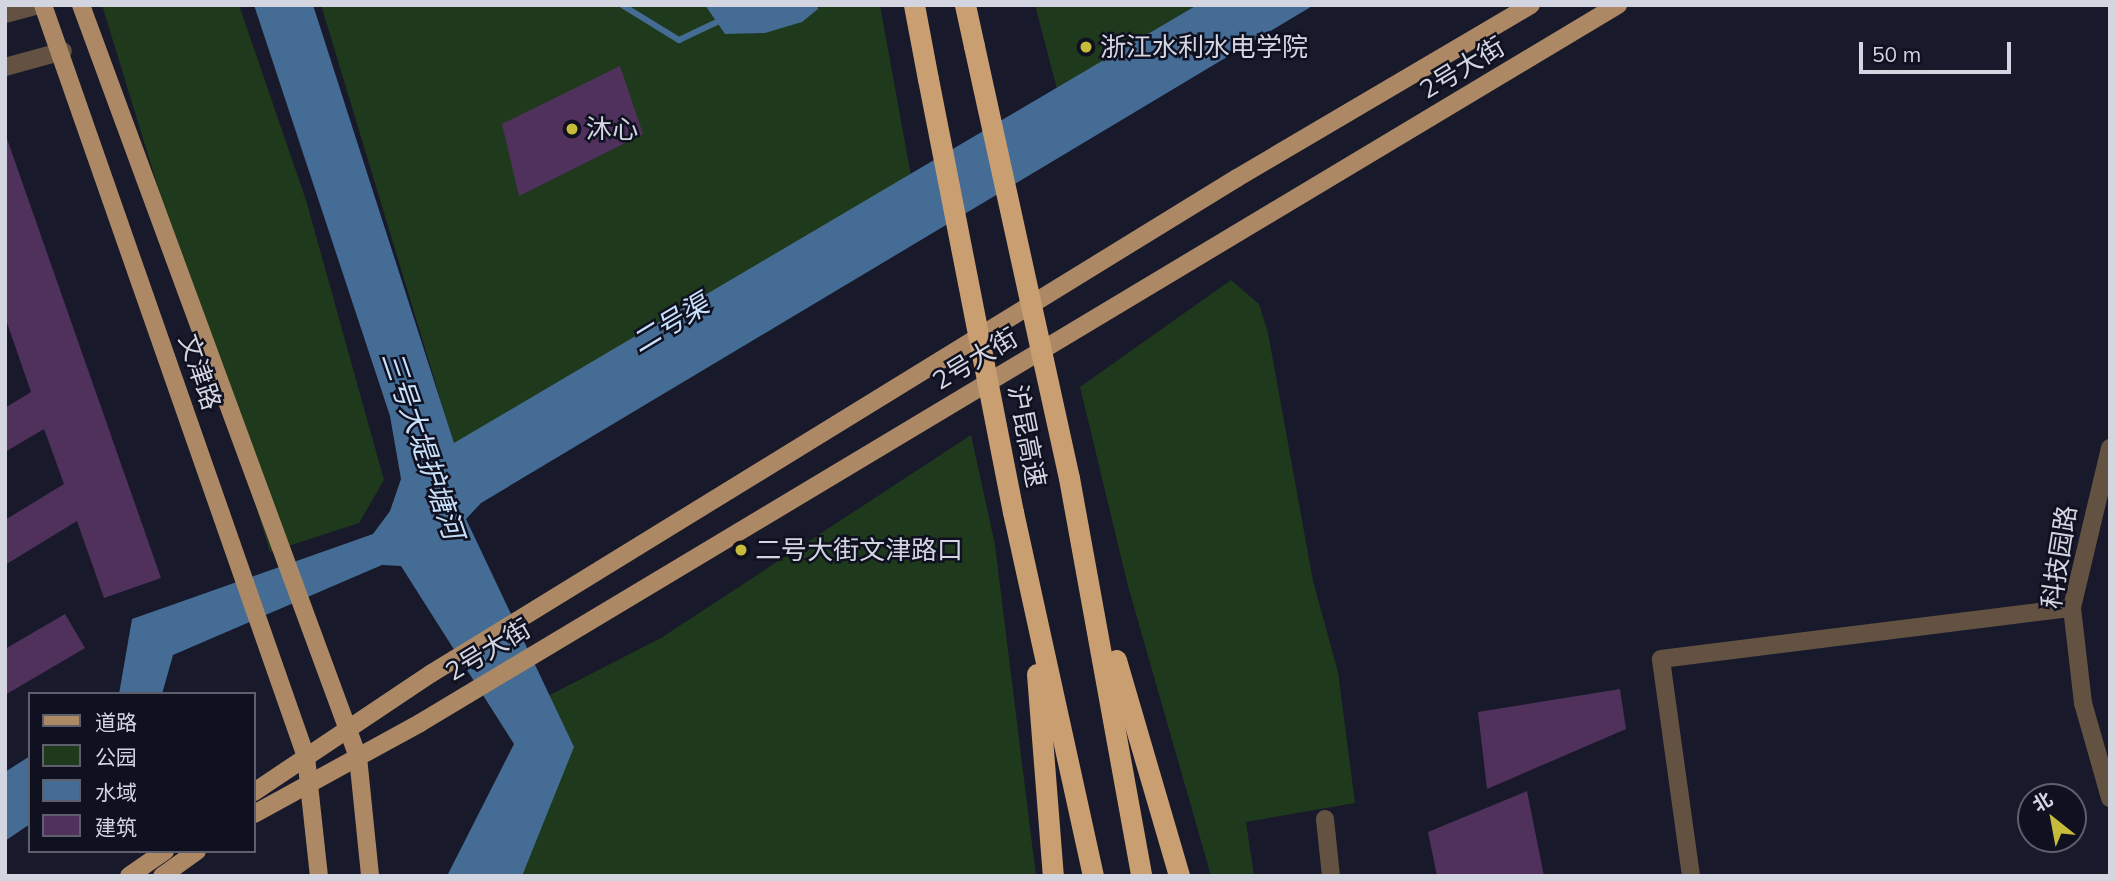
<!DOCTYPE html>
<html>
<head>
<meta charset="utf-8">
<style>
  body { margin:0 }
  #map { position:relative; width:2115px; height:881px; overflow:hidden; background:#18192a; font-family:Mulish,"Noto Sans SC",sans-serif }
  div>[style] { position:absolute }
  .green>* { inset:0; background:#1f391d }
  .water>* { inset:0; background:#446c94 }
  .stream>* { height:6px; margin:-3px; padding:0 3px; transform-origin:3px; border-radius:3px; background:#446c94 }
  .building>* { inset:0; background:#50315b }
  .minor>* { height:18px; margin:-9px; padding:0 9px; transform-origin:9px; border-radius:9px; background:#635241 }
  .major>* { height:18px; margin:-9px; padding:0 9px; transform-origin:9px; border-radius:9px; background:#ac8964 }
  .highway>* { height:21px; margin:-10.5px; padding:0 10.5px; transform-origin:10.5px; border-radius:10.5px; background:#c99f72 }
  .highway-bridge>* { height:21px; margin:-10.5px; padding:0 10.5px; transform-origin:10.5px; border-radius:10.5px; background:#c99f72 }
  .dots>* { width:19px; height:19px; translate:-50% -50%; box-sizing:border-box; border:4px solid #0f1020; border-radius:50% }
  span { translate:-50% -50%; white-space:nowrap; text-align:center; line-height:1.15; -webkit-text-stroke:5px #0f1020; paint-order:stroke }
  .poi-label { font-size:26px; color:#d3d5e0 }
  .left { translate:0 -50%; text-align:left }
  .street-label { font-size:26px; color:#d3d5e0 }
  .water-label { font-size:28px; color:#c8e0fa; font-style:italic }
  .frame { position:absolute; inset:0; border:7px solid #d3d5e0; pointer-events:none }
  .legend { position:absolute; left:28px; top:692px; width:228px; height:161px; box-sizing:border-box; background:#0f1020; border:2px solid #5d5f6d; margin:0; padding:9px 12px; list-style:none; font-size:21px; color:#d3d5e0 }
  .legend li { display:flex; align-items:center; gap:14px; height:35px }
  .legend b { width:35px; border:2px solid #5d5f6d }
  .north { position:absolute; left:2017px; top:783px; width:70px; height:70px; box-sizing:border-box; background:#0f1020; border:2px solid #5d5f6d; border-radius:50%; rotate:329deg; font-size:19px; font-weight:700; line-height:28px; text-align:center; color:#d3d5e0 }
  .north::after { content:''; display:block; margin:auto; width:24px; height:32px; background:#c7bb3c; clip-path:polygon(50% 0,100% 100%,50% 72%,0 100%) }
  .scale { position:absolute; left:1859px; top:42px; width:152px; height:32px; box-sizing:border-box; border:4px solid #d3d5e0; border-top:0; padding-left:9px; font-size:21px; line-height:24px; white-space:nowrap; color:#d3d5e0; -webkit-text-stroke:5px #0f1020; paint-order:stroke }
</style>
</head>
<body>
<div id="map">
  <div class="green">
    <i style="clip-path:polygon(102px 5px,239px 5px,306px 200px,384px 480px,359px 523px,270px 552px)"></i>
    <i style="clip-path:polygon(321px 5px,880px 5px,911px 176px,454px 444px)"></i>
    <i style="clip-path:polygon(1035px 5px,1197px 5px,1057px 89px)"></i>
    <i style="clip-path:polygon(1231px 280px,1259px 304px,1268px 333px,1313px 581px,1338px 672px,1355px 803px,1246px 822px,1254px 876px,1211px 876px,1128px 586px,1080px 387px)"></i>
    <i style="clip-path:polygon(971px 435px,995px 545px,1036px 876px,474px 876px,538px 701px,661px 638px)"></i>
  </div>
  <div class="water">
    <i style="clip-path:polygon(254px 5px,313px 5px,454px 443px,1197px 5px,1314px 5px,481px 503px,466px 519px,574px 747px,522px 876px,447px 876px,514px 744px,401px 566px,382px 565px,173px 655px,162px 694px,119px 694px,132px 619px,373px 534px,390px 511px,401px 479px,390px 416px)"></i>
    <i style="clip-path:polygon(705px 5px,817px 5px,818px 9px,802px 22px,765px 33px,725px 34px)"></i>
    <i style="clip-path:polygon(30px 756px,30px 824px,5px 841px,5px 772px)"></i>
  </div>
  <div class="stream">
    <i style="left:622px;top:5px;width:67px;rotate:31.6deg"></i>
    <i style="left:679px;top:40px;width:42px;rotate:-25.3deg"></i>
  </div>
  <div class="building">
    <i style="clip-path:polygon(620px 66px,643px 134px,519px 196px,502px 124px)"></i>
    <i style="clip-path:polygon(6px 136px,161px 578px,104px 598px,77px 521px,5px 565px,5px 520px,64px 484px,44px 429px,5px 452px,5px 408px,31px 392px,5px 317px)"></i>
    <i style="clip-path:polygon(65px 614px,85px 648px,5px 695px,5px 649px)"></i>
    <i style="clip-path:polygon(1620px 689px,1626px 729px,1487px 789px,1478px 712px)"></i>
    <i style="clip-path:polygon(1527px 791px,1544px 876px,1437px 876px,1428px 832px)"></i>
  </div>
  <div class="minor">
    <i style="left:5px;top:14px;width:34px;rotate:-15deg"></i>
    <i style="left:5px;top:67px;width:60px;rotate:-15.4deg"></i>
    <i style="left:2110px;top:448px;width:164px;rotate:103.4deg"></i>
    <i style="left:2072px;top:608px;width:96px;rotate:83.4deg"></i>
    <i style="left:2083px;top:703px;width:99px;rotate:74.1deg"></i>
    <i style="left:1325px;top:819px;width:57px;rotate:84deg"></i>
    <i style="left:1691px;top:876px;width:219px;rotate:-97.9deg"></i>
    <i style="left:1661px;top:659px;width:414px;rotate:-7.1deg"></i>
  </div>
  <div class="major">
    <i style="left:43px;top:5px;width:797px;rotate:70.72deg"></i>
    <i style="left:306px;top:757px;width:120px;rotate:83.8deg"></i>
    <i style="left:81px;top:5px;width:801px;rotate:69.78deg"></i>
    <i style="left:358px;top:757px;width:120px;rotate:84.2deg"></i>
    <i style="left:254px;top:792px;width:214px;rotate:-33.8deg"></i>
    <i style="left:432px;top:673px;width:945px;rotate:-31.59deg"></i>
    <i style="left:1237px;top:178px;width:341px;rotate:-30.5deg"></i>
    <i style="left:254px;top:814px;width:189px;rotate:-28.7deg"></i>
    <i style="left:420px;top:723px;width:1397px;rotate:-30.94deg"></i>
    <i style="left:129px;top:876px;width:44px;rotate:-34.8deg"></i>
    <i style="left:162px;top:876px;width:43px;rotate:-35.5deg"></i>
  </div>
  <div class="highway">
    <i style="left:914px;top:5px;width:75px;rotate:79.3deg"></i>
    <i style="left:965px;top:5px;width:42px;rotate:77.6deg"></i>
    <i style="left:1069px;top:478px;width:404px;rotate:79.7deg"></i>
    <i style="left:1013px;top:512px;width:373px;rotate:77.6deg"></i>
    <i style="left:1116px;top:660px;width:225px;rotate:73.7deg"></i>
    <i style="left:1037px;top:674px;width:203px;rotate:85.5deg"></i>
  </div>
  <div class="highway-bridge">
    <i style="left:974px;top:46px;width:442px;rotate:77.6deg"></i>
    <i style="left:928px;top:79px;width:441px;rotate:78.9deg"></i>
  </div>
  <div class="dots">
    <i style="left:1086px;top:47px;background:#c7bb3c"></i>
    <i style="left:572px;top:129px;background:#c7bb3c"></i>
    <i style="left:741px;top:550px;background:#c7bb3c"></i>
  </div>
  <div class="poi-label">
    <span class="left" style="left:1100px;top:47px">浙江水利水电学院</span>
    <span class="left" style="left:586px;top:129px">沐心</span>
    <span class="left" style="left:755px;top:550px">二号大街文津路口</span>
  </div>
  <div class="street-label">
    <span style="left:1462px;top:68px;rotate:-31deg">2号大街</span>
    <span style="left:975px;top:359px;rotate:-31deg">2号大街</span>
    <span style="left:200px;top:372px;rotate:71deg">文津路</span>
    <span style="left:1027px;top:436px;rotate:79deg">沪昆高速</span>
    <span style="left:2059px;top:557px;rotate:-81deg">科技园路</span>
    <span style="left:488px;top:650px;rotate:-31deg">2号大街</span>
  </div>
  <div class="water-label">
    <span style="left:670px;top:323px;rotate:-31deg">二号渠</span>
    <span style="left:423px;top:445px;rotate:71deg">三号大堤护塘河</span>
  </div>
  <div class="frame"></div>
  <ul class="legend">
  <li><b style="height:9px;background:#ac8964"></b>道路</li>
  <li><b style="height:19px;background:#1f391d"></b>公园</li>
  <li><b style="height:19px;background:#446c94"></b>水域</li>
  <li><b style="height:19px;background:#50315b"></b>建筑</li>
  </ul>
  <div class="north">北</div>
  <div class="scale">50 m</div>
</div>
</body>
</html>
